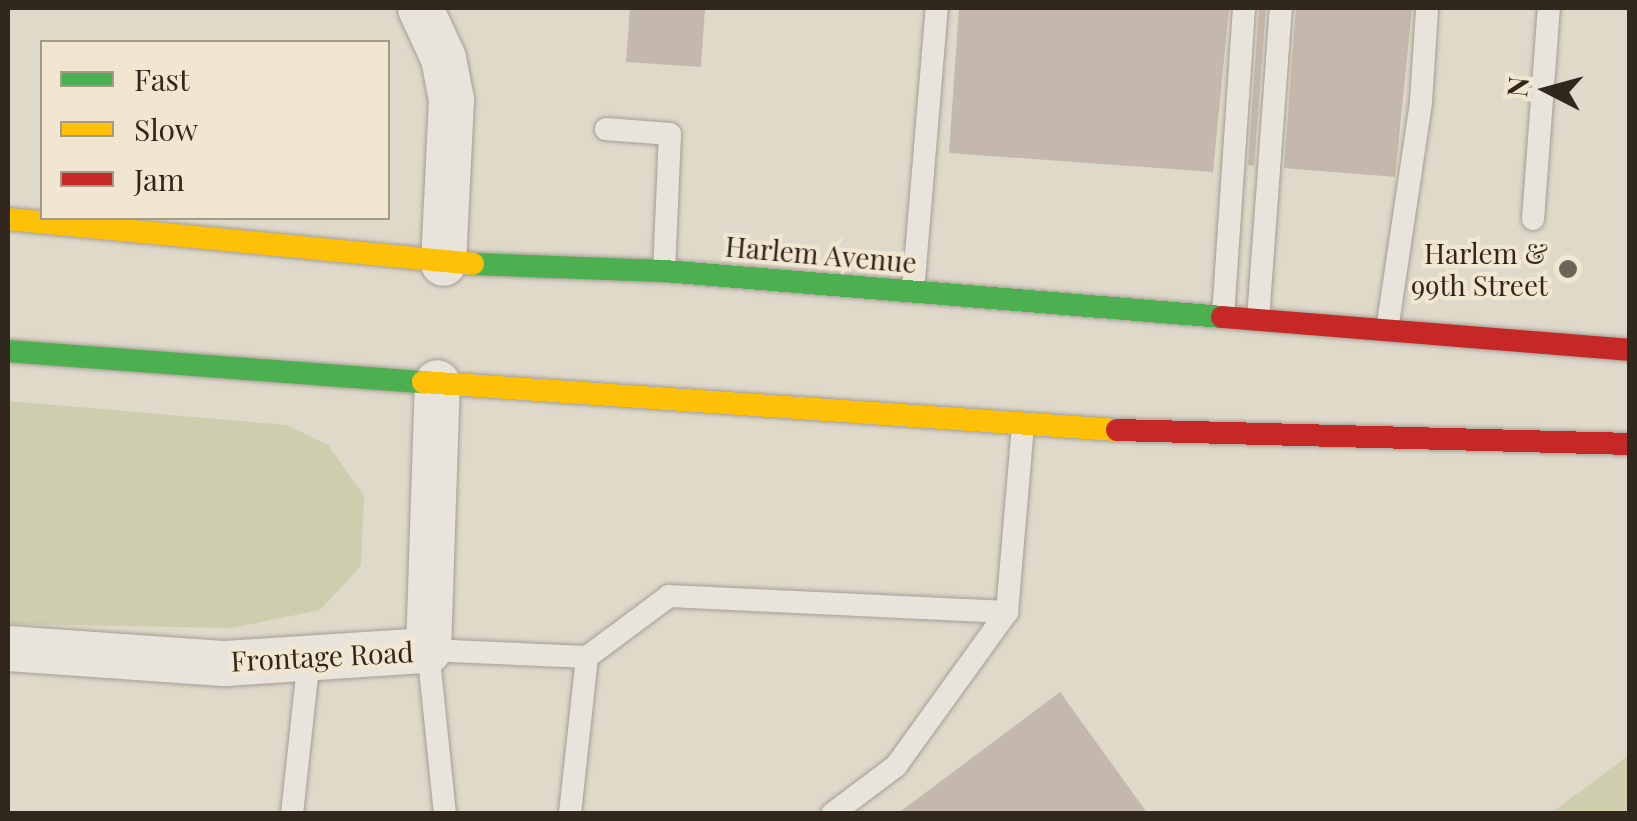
<!DOCTYPE html>
<html>
<head>
<meta charset="utf-8">
<style>
  body { margin:0 }
  #map { position:relative; width:1637px; height:821px; overflow:hidden; background:#dfd9ca; font-family:"Playfair Display",serif }
  div>[style] { position:absolute }
  .green>* { inset:0; background:#ceceae }
  .building>* { inset:0; background:#c3b8ab }
  .roads { filter:drop-shadow(0 0 2px #a49e94) drop-shadow(0 0 2px #a49e94) }
  .lane>* { height:22px; margin:-11px; padding:0 11px; transform-origin:11px; border-radius:11px; background:#e8e4db }
  .street>* { height:45px; margin:-22.5px; padding:0 22.5px; transform-origin:22.5px; border-radius:22.5px; background:#e8e4db }
  .fast>* { height:22px; margin:-11px; padding:0 11px; transform-origin:11px; border-radius:11px; background:#4caf50 }
  .slow>* { height:22px; margin:-11px; padding:0 11px; transform-origin:11px; border-radius:11px; background:#ffc107 }
  .jam>* { height:22px; margin:-11px; padding:0 11px; transform-origin:11px; border-radius:11px; background:#c62828 }
  .dots>* { width:28px; height:28px; translate:-50% -50%; box-sizing:border-box; border:5px solid #f1e7d0; border-radius:50% }
  span { translate:-50% -50%; white-space:nowrap; text-align:center; line-height:1.15; -webkit-text-stroke:8px #f1e7d0; paint-order:stroke }
  .poi-label { font-size:28px; color:#31271d }
  .right { translate:-100% -50%; text-align:right }
  .street-label { font-size:28px; color:#31271d }
  .frame { position:absolute; inset:0; border:10px solid #31271d; pointer-events:none }
  .legend { position:absolute; left:40px; top:40px; width:350px; height:180px; box-sizing:border-box; background:#f1e7d0; border:2px solid #a49a88; margin:0; padding:12px 18px; list-style:none; font-size:30px; color:#31271d }
  .legend li { display:flex; align-items:center; gap:20px; height:50px }
  .legend b { width:50px; border:2px solid #a49a88 }
  .north { position:absolute; left:1497px; top:40px; width:100px; height:100px; -webkit-text-stroke:8px #f1e7d0; paint-order:stroke; rotate:276deg; font-size:28px; font-weight:700; line-height:40px; text-align:center; color:#31271d }
  .north::after { content:''; display:block; margin:auto; width:35px; height:45px; background:#31271d; clip-path:polygon(50% 0,100% 100%,50% 72%,0 100%) }
</style>
</head>
<body>
<div id="map">
  <div class="green">
    <i style="clip-path:polygon(8px 401px,287px 425px,328px 445px,364px 496px,361px 566px,320px 610px,232px 628px,8px 624px)"></i>
    <i style="clip-path:polygon(1629px 755px,1629px 813px,1551px 813px)"></i>
  </div>
  <div class="building">
    <i style="clip-path:polygon(630px 8px,705px 8px,701px 67px,626px 62px)"></i>
    <i style="clip-path:polygon(959px 8px,1229px 8px,1213px 172px,949px 153px)"></i>
    <i style="clip-path:polygon(1259px 8px,1266px 8px,1254px 166px,1248px 165px)"></i>
    <i style="clip-path:polygon(1296px 8px,1412px 8px,1395px 177px,1284px 168px)"></i>
    <i style="clip-path:polygon(1060px 692px,1148px 814px,897px 814px)"></i>
  </div>
  <div class="roads">
    <div class="lane">
      <i style="left:606px;top:129px;width:64px;rotate:4.5deg"></i>
      <i style="left:670px;top:134px;width:137px;rotate:92.5deg"></i>
      <i style="left:1533px;top:219px;width:212px;rotate:-85.7deg"></i>
      <i style="left:913px;top:291px;width:284px;rotate:-85.2deg"></i>
      <i style="left:1223px;top:316px;width:309px;rotate:-86.1deg"></i>
      <i style="left:1258px;top:319px;width:312px;rotate:-85.8deg"></i>
      <i style="left:1387px;top:330px;width:231px;rotate:-81.5deg"></i>
      <i style="left:1421px;top:102px;width:94px;rotate:-86.3deg"></i>
      <i style="left:587px;top:657px;width:102px;rotate:-36.6deg"></i>
      <i style="left:669px;top:596px;width:338px;rotate:2.7deg"></i>
      <i style="left:292px;top:814px;width:158px;rotate:-83.8deg"></i>
      <i style="left:445px;top:814px;width:165px;rotate:-95.9deg"></i>
      <i style="left:428px;top:650px;width:159px;rotate:2.5deg"></i>
      <i style="left:587px;top:657px;width:158px;rotate:96.2deg"></i>
      <i style="left:832px;top:814px;width:80px;rotate:-36.9deg"></i>
      <i style="left:896px;top:766px;width:190px;rotate:-54.2deg"></i>
      <i style="left:1007px;top:612px;width:186px;rotate:-85.1deg"></i>
    </div>
    <div class="street">
      <i style="left:420px;top:8px;width:55px;rotate:65.3deg"></i>
      <i style="left:443px;top:58px;width:42px;rotate:79deg"></i>
      <i style="left:451px;top:99px;width:164px;rotate:92.8deg"></i>
      <i style="left:8px;top:648px;width:218px;rotate:4deg"></i>
      <i style="left:225px;top:663px;width:203px;rotate:-3.7deg"></i>
      <i style="left:428px;top:650px;width:268px;rotate:-88.1deg"></i>
    </div>
    <div class="fast">
      <i style="left:473px;top:264px;width:191px;rotate:2.1deg"></i>
      <i style="left:664px;top:271px;width:560px;rotate:4.71deg"></i>
      <i style="left:8px;top:351px;width:416px;rotate:4.3deg"></i>
    </div>
    <div class="slow">
      <i style="left:8px;top:219px;width:467px;rotate:5.5deg"></i>
      <i style="left:423px;top:382px;width:696px;rotate:3.96deg"></i>
    </div>
    <div class="jam">
      <i style="left:1222px;top:317px;width:409px;rotate:4.6deg"></i>
      <i style="left:1117px;top:430px;width:513px;rotate:1.56deg"></i>
    </div>
  </div>
  <div class="dots">
    <i style="left:1568px;top:269px;background:#6e655a"></i>
  </div>
  <div class="poi-label">
    <span class="right" style="left:1548px;top:269px">Harlem &amp;<br>99th Street</span>
  </div>
  <div class="street-label">
    <span style="left:821px;top:254px;rotate:5deg">Harlem Avenue</span>
    <span style="left:322px;top:656px;rotate:-3deg">Frontage Road</span>
  </div>
  <div class="frame"></div>
  <ul class="legend">
  <li><b style="height:12px;background:#4caf50"></b>Fast</li>
  <li><b style="height:12px;background:#ffc107"></b>Slow</li>
  <li><b style="height:12px;background:#c62828"></b>Jam</li>
  </ul>
  <div class="north">N</div>
</div>
</body>
</html>
